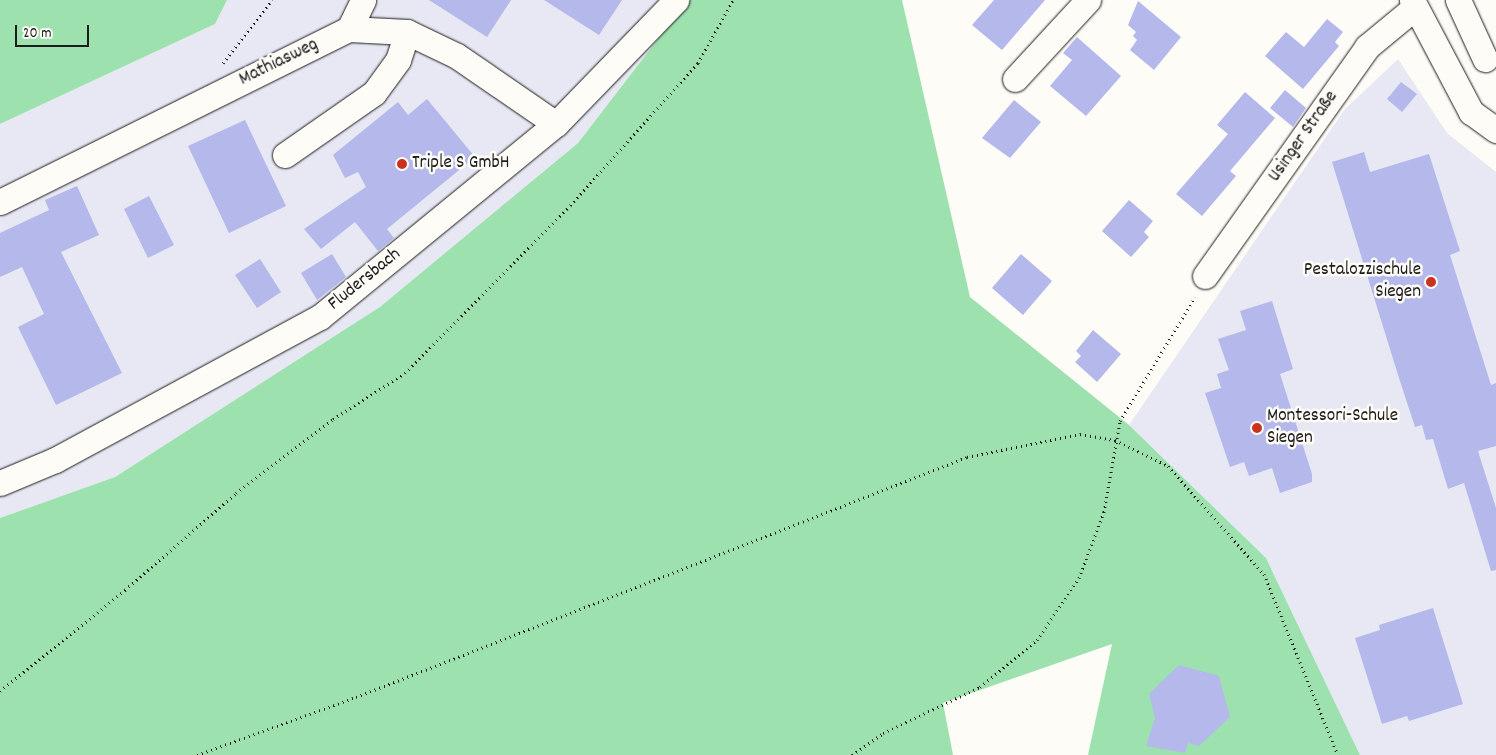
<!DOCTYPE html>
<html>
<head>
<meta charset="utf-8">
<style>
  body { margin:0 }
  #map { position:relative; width:1496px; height:755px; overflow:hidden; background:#fdfcf7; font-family:Dekko,sans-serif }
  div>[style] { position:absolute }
  .built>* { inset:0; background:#e7e8f3 }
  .green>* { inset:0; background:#9de2ae }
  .building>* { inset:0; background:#b4b8ea }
  .path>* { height:3px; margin-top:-1.5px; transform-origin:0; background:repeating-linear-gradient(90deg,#1c1c1c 0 1px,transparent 0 5px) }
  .roads { filter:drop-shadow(0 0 1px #1c1c1c) drop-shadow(0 0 1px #1c1c1c) }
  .minor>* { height:25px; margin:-12.5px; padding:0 12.5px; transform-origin:12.5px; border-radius:12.5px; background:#fdfcf7 }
  .dots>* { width:14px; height:14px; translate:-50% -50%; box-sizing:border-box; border:2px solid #fdfcf7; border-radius:50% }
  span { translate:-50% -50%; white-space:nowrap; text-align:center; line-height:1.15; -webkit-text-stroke:5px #fdfcf7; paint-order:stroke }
  .street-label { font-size:19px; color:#1c1c1c }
  .poi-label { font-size:19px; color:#1c1c1c }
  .left { translate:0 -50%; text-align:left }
  .right { translate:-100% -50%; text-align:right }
  .scale { position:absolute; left:15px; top:25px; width:74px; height:22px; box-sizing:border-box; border:2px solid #1c1c1c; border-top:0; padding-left:6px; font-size:15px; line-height:18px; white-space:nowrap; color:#1c1c1c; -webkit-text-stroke:4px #fdfcf7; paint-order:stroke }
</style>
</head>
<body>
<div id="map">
  <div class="built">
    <i style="clip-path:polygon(227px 0,688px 0,578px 143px,380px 308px,115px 477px,0 518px,0 124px,215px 24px)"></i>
    <i style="clip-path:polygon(1398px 59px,1447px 133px,1496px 172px,1496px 755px,1360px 755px,1266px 558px,1129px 425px,1345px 109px)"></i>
  </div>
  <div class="green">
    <i style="clip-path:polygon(0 0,227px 0,215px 24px,0 124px)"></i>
    <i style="clip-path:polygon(688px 0,902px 0,970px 297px,1129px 425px,1266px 558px,1360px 755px,1088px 755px,1112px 644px,943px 703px,953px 755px,0 755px,0 518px,115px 477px,380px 307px,578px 143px)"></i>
  </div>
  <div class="building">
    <i style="clip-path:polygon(429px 0,511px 0,487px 37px)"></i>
    <i style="clip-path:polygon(544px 0,622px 0,599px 35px)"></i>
    <i style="clip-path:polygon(994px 0,1045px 0,1002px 50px,972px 25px)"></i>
    <i style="clip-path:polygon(1138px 1px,1181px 37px,1154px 70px,1130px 50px,1137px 40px,1133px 36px,1136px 32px,1128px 25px)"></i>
    <i style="clip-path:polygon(1327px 19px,1343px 32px,1335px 42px,1339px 46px,1303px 89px,1265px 56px,1286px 32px,1304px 47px)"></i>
    <i style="clip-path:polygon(1077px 37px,1121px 76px,1086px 116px,1050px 86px,1072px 60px,1063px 53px)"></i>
    <i style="clip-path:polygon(1401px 82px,1417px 94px,1402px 112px,1387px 99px)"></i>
    <i style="clip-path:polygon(1285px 90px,1306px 108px,1293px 127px,1270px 108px)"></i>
    <i style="clip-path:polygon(1245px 92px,1275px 118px,1230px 171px,1236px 176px,1202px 216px,1176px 194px,1228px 134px,1217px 125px)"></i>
    <i style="clip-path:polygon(427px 99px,475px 157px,387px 229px,394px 238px,378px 251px,355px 222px,321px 249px,304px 229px,366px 187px,358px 172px,345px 178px,333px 155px,398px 102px,408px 115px)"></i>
    <i style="clip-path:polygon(1014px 100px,1041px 122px,1010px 158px,982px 138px)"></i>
    <i style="clip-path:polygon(245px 120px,286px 206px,229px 233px,188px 146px)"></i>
    <i style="clip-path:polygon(1364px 152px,1370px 172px,1429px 154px,1460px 251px,1450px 255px,1491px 385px,1496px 383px,1496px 446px,1478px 451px,1496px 508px,1496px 570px,1491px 571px,1464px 483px,1448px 489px,1433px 439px,1426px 440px,1422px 425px,1415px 427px,1399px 378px,1332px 162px)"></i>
    <i style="clip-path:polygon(77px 186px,99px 235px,61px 252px,122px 373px,56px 405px,18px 327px,44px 314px,22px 267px,0 277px,0 233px,49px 210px,45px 200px)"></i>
    <i style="clip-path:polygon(149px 196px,174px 245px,148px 258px,124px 209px)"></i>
    <i style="clip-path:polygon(1129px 200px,1153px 221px,1144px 232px,1149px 237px,1131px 257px,1102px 231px)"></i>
    <i style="clip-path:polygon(332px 254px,346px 277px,317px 300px,301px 273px)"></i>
    <i style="clip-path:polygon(1021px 254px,1052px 281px,1023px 315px,992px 288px)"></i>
    <i style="clip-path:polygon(260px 259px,281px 292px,257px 308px,235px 275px)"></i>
    <i style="clip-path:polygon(1272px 301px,1293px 369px,1280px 374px,1312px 474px,1312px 482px,1280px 493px,1272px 468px,1249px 476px,1244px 462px,1230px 467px,1205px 393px,1221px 388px,1217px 374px,1229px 370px,1218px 339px,1246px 330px,1240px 311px)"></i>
    <i style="clip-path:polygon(1093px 330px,1121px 354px,1097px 382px,1075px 362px,1081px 356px,1076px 351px)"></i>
    <i style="clip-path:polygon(1433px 608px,1463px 704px,1409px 721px,1407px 716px,1382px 724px,1355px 638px,1380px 630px,1379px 625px)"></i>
    <i style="clip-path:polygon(1179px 665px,1219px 676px,1230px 717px,1199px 746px,1188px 743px,1185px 753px,1146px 746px,1155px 718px,1149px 694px)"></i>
  </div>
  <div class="path">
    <i style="left:223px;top:63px;width:80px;rotate:-52.1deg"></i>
    <i style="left:0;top:691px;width:161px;rotate:-38.9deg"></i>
    <i style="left:125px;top:590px;width:147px;rotate:-41.1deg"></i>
    <i style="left:236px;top:493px;width:122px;rotate:-37.3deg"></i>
    <i style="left:333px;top:419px;width:85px;rotate:-32.6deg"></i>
    <i style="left:405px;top:373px;width:231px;rotate:-45.4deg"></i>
    <i style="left:567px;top:209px;width:196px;rotate:-48.1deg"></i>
    <i style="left:698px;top:63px;width:72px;rotate:-60.9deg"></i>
    <i style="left:197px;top:755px;width:169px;rotate:-20deg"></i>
    <i style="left:356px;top:697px;width:656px;rotate:-21.44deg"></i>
    <i style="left:967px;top:457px;width:115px;rotate:-11.5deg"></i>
    <i style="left:1080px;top:434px;width:36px;rotate:10deg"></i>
    <i style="left:1115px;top:440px;width:59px;rotate:26.1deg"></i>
    <i style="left:1168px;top:466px;width:144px;rotate:48.4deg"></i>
    <i style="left:1264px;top:574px;width:196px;rotate:67.8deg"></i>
    <i style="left:852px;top:755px;width:38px;rotate:-35deg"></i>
    <i style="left:883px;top:733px;width:107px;rotate:-25.4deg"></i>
    <i style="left:980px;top:687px;width:74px;rotate:-39.5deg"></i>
    <i style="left:1037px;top:640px;width:75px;rotate:-55.9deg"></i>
    <i style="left:1079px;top:578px;width:71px;rotate:-69.3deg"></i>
    <i style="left:1104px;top:512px;width:92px;rotate:-80deg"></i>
    <i style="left:1120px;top:421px;width:145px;rotate:-58.8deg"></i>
  </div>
  <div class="roads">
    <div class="minor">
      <i style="left:1412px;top:0;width:127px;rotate:62.2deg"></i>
      <i style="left:1471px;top:112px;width:31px;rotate:36deg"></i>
      <i style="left:1458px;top:0;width:65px;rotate:65.4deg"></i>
      <i style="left:349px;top:29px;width:32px;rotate:-64deg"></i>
      <i style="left:1015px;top:79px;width:108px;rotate:-47.3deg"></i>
      <i style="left:285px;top:155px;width:108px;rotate:-34.9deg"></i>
      <i style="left:374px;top:93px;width:41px;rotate:-54deg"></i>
      <i style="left:398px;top:60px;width:29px;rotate:-72deg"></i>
      <i style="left:0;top:202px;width:390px;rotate:-26.4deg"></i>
      <i style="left:349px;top:29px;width:58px;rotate:3deg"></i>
      <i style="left:407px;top:32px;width:55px;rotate:25.6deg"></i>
      <i style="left:457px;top:56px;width:120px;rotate:34.5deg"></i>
      <i style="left:1205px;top:276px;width:281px;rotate:-54.7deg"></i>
      <i style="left:1367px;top:47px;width:61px;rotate:-39.7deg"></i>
      <i style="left:0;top:483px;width:60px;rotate:-22.7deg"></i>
      <i style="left:55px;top:460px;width:301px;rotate:-28.4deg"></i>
      <i style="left:320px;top:317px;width:305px;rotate:-39.3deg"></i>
      <i style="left:556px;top:124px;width:173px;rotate:-45.9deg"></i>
    </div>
  </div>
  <div class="dots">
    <i style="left:402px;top:164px;background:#c8321e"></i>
    <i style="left:1431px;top:282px;background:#c8321e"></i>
    <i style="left:1257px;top:428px;background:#c8321e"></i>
  </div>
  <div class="street-label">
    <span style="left:279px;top:63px;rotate:-26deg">Mathiasweg</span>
    <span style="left:1304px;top:137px;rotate:-55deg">Usinger Straße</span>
    <span style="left:365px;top:280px;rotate:-39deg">Fludersbach</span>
  </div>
  <div class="poi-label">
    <span class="left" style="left:412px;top:164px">Triple S GmbH</span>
    <span class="right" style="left:1421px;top:282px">Pestalozzischule<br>Siegen</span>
    <span class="left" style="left:1267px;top:428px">Montessori-Schule<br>Siegen</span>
  </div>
  <div class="scale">20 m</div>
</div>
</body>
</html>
